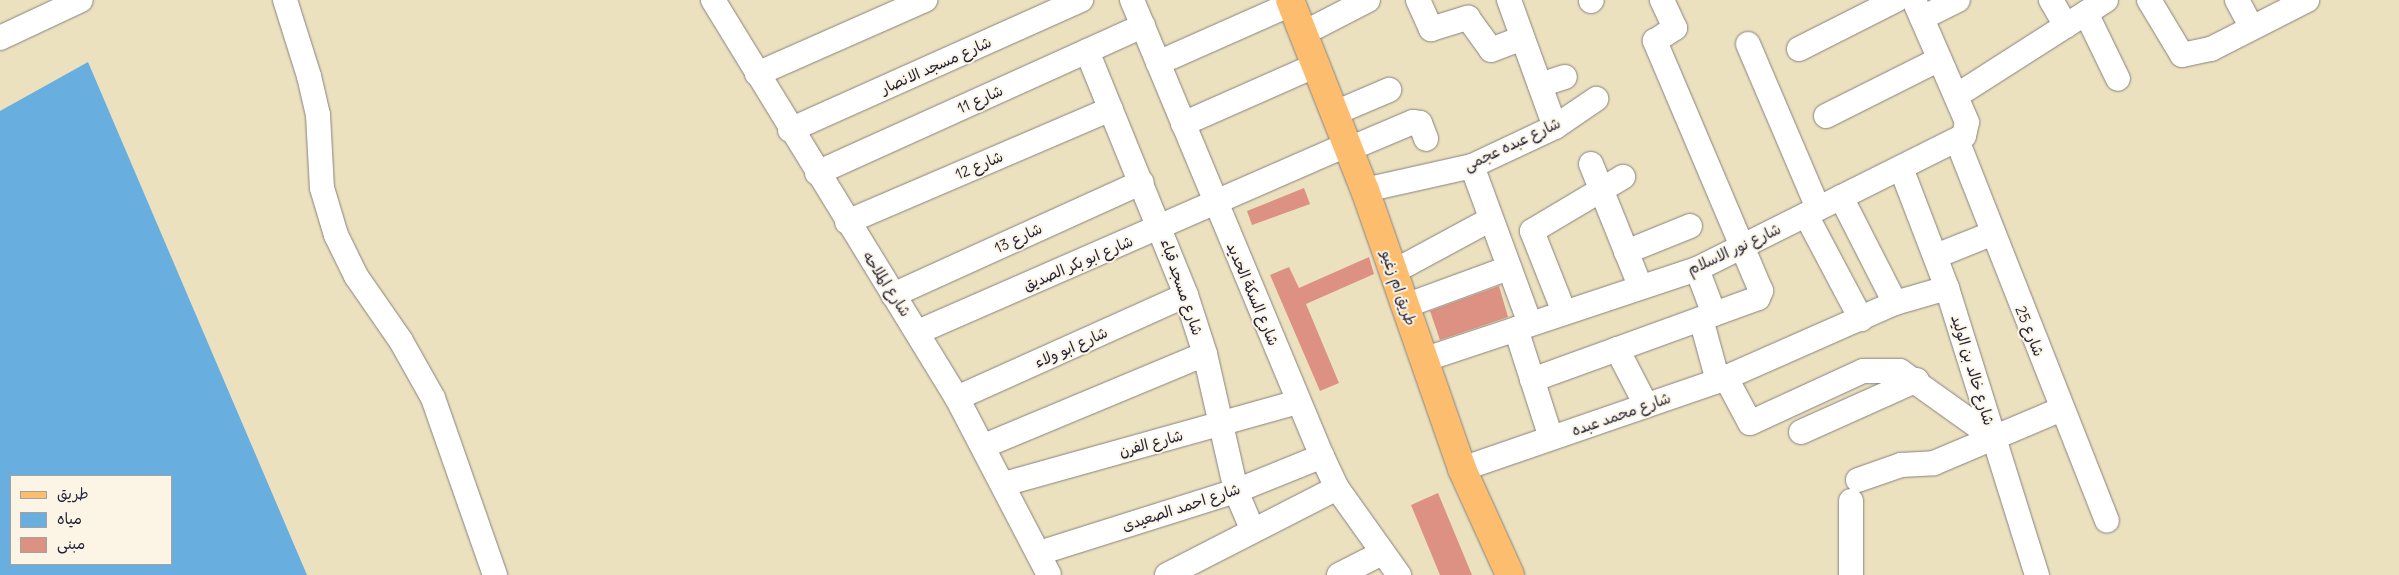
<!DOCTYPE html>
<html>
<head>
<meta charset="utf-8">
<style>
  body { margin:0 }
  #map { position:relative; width:2399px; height:575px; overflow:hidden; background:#ece1bf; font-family:Delius,"Playpen Sans Arabic",sans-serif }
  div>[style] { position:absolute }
  .water>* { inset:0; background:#68afdf }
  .building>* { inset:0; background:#dd9182 }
  .roads { filter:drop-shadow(0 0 1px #87827d) drop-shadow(0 0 1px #87827d) }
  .minor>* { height:24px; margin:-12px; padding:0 12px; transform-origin:12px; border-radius:12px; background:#fff }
  .major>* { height:28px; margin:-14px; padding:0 14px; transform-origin:14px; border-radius:14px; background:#fcbd6f }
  span { translate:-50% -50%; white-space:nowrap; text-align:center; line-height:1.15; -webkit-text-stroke:4px #fcf5e5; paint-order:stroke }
  .street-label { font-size:15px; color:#22223b }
  .legend { position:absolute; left:10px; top:475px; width:162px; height:90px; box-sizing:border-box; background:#fcf5e5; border:1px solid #a5a1a1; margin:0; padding:6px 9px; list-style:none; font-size:15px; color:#22223b }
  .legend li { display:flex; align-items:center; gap:10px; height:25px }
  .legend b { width:25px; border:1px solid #a5a1a1 }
</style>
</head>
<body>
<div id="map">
  <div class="water">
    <i style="clip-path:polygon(evenodd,88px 62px,307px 575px,0 575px,0 111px,88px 62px,11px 476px,171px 476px,171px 564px,11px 564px,11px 476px)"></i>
  </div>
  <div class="building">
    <i style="clip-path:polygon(1304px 188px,1310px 204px,1252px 225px,1247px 211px)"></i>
    <i style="clip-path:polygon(1369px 257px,1374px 274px,1306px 304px,1339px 383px,1320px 391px,1270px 275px,1289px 267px,1299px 288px)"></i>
    <i style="clip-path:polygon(1499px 286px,1508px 317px,1440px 340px,1430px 311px)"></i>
    <i style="clip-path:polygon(1438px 493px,1472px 575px,1440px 575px,1411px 505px)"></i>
  </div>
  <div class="roads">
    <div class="minor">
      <i style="left:285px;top:0;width:80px;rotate:72.5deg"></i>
      <i style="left:309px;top:76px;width:40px;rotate:77deg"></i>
      <i style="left:318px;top:115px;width:73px;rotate:86.9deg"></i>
      <i style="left:322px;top:188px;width:49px;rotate:73.4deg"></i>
      <i style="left:336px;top:235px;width:46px;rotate:64deg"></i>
      <i style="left:356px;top:276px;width:79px;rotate:55.3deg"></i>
      <i style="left:401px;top:341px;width:65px;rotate:60.7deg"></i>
      <i style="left:433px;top:398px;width:188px;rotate:70.7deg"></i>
      <i style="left:713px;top:0;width:467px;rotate:58.5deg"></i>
      <i style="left:957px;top:398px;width:199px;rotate:62.5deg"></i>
      <i style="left:1132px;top:0;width:494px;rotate:67.4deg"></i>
      <i style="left:1322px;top:456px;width:35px;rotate:65deg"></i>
      <i style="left:1337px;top:488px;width:107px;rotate:54.5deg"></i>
      <i style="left:1418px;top:0;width:32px;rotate:66deg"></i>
      <i style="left:1431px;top:29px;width:39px;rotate:-17deg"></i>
      <i style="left:1468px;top:18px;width:39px;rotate:54deg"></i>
      <i style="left:1491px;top:50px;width:33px;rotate:-21deg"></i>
      <i style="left:1509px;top:0;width:135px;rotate:70.1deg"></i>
      <i style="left:2051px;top:0;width:30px;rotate:60deg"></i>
      <i style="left:2149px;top:0;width:64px;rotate:59deg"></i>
      <i style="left:2182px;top:55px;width:30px;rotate:-12deg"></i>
      <i style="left:2211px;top:49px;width:108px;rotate:-27deg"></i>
      <i style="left:2237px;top:0;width:30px;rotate:62deg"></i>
      <i style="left:1591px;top:1px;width:1px;rotate:-45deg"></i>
      <i style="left:2086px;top:13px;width:73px;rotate:64.1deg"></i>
      <i style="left:1922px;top:18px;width:40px;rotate:-26.6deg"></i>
      <i style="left:1304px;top:33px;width:72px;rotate:-27.3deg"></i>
      <i style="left:0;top:38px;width:89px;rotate:-25.1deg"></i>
      <i style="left:1748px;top:44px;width:178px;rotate:66.9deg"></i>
      <i style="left:1799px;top:49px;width:109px;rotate:-26.8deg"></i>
      <i style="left:1087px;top:51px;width:263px;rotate:67.9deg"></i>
      <i style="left:1186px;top:295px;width:62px;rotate:72.1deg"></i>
      <i style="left:1205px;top:354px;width:140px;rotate:77.2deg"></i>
      <i style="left:1236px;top:491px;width:43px;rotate:67deg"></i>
      <i style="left:1158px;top:63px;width:145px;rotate:-23.9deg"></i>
      <i style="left:757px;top:74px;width:184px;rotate:-23.8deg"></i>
      <i style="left:1540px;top:85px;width:26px;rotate:-18deg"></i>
      <i style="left:1956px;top:96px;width:178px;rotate:-32.6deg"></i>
      <i style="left:1335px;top:113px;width:59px;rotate:-23.1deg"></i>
      <i style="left:1826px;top:116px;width:127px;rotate:-26.6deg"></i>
      <i style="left:1183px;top:124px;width:146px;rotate:-23.8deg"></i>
      <i style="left:790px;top:130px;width:319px;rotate:-24.1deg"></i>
      <i style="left:1957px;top:140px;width:409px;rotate:68.5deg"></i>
      <i style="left:1349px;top:149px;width:69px;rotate:-22.9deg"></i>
      <i style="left:1413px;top:122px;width:7px;rotate:8deg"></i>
      <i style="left:1420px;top:123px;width:17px;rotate:69deg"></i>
      <i style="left:1591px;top:164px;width:131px;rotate:68.1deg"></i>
      <i style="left:1472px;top:166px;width:168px;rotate:69.8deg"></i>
      <i style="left:1901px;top:168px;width:129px;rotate:69deg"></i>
      <i style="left:1947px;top:288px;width:301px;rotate:72.6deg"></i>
      <i style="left:817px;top:173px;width:358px;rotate:-24.3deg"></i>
      <i style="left:1365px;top:190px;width:110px;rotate:-12.6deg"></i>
      <i style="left:1472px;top:166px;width:92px;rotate:-25.2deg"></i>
      <i style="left:1555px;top:127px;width:50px;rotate:-34.3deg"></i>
      <i style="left:1841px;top:197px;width:119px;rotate:63deg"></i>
      <i style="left:1806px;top:215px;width:118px;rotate:62.1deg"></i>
      <i style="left:847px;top:222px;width:287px;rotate:-23.2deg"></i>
      <i style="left:1626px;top:252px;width:69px;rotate:-22.1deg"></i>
      <i style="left:1936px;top:256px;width:59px;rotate:-21.8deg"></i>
      <i style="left:1697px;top:269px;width:48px;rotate:69.3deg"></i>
      <i style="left:1393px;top:272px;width:111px;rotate:-28.4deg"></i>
      <i style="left:893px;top:295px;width:273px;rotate:-24.4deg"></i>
      <i style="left:1405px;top:306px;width:111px;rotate:-20.1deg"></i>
      <i style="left:1564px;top:312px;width:87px;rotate:-111.6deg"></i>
      <i style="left:1532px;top:231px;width:106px;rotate:-30.7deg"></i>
      <i style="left:1516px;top:329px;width:114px;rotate:72.2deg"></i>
      <i style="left:918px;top:332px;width:468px;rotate:-23.6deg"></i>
      <i style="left:1617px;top:349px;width:63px;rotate:62.6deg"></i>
      <i style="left:1423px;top:360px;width:289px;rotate:-18.4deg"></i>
      <i style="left:1697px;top:269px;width:298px;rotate:-26.5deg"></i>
      <i style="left:1964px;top:136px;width:14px;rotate:-78deg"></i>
      <i style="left:1967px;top:122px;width:133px;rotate:-113.5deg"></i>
      <i style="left:1726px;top:378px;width:51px;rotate:61.9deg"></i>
      <i style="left:1750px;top:423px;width:124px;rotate:-24.7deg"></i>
      <i style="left:1863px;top:371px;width:37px"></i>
      <i style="left:1900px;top:371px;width:115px;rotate:35.5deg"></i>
      <i style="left:1532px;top:380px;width:240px;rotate:-19.9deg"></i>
      <i style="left:1758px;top:298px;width:8px;rotate:-67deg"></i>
      <i style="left:1761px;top:291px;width:272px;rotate:-113deg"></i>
      <i style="left:1655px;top:41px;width:24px;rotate:-33deg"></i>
      <i style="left:1675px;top:28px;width:31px;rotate:-115deg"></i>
      <i style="left:1718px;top:381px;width:193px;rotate:-23.8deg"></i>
      <i style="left:1895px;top:303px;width:54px;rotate:-16.1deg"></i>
      <i style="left:957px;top:398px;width:251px;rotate:-24.2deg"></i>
      <i style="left:1801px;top:432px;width:127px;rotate:-24.1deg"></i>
      <i style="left:984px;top:446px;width:239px;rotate:-22.6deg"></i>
      <i style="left:1462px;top:469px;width:271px;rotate:-19deg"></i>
      <i style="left:1718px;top:381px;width:64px;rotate:-105.3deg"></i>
      <i style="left:1858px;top:480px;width:46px;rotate:-19.2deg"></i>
      <i style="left:1901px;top:465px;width:33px;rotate:-3deg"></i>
      <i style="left:1934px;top:463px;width:139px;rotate:-22.9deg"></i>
      <i style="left:1004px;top:484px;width:305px;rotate:-15.6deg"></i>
      <i style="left:1851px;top:501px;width:74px;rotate:90deg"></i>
      <i style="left:1039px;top:553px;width:207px;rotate:-17.5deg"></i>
      <i style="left:1236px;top:491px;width:93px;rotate:-22.1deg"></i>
      <i style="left:1167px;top:575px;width:191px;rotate:-27.1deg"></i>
      <i style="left:1339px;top:575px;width:48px;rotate:-27.1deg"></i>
    </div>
    <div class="major">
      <i style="left:1290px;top:0;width:204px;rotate:68.5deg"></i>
      <i style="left:1365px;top:190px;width:295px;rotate:70.8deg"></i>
      <i style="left:1462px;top:469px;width:116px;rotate:65.6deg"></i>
    </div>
  </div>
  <div class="street-label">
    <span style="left:936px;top:65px;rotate:-24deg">شارع مسجد الانصار</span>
    <span style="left:980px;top:99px;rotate:-24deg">شارع 11</span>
    <span style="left:1512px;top:144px;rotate:-25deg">شارع عبده عجمى</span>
    <span style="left:979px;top:165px;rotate:-23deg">شارع 12</span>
    <span style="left:1018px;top:238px;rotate:-25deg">شارع 13</span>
    <span style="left:1734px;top:249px;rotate:-25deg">شارع نور الاسلام</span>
    <span style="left:1078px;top:263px;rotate:-23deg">شارع ابو بكر الصديق</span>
    <span style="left:887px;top:284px;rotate:57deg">شارع الملاحه</span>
    <span style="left:1182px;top:287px;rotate:71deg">شارع مسجد قباء</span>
    <span style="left:1399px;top:288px;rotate:71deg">طريق ام زغيو</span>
    <span style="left:1253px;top:294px;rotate:67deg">شارع السكة الحديد</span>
    <span style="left:2030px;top:331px;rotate:68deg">شارع 25</span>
    <span style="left:1071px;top:347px;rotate:-24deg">شارع ابو ولاء</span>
    <span style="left:1973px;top:370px;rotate:73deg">شارع خالد بن الوليد</span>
    <span style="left:1621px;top:414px;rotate:-19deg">شارع محمد عبده</span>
    <span style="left:1151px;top:443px;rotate:-15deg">شارع الفرن</span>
    <span style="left:1181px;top:507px;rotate:-18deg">شارع احمد الصعيدى</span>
  </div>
  <ul class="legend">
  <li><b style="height:6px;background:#fcbd6f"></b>طريق</li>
  <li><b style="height:14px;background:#68afdf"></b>مياه</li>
  <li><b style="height:14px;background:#dd9182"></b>مبنى</li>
  </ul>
</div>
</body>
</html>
